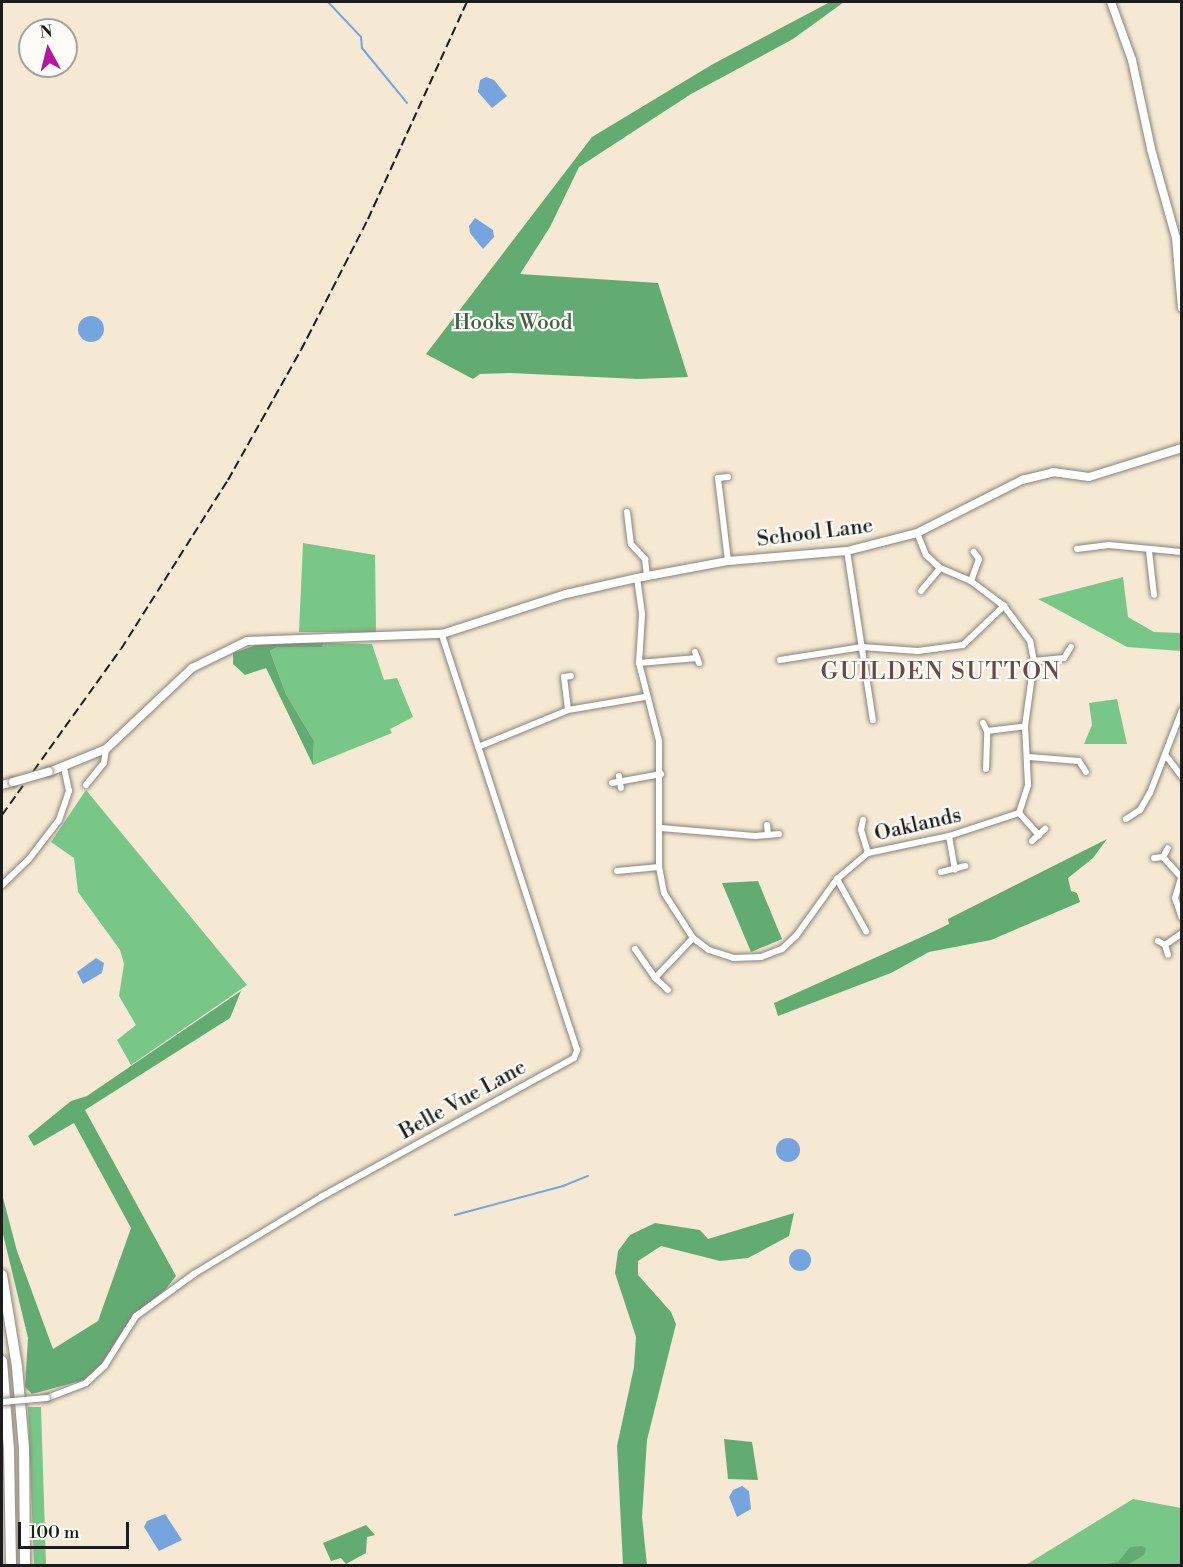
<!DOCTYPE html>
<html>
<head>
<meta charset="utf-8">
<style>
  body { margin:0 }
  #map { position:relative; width:1183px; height:1567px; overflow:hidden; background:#f5e9d3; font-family:"Libre Bodoni",serif }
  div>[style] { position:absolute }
  .green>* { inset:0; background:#78c788 }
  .forest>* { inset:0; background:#62ac74 }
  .water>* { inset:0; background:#76a4df }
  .round { border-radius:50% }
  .stream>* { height:2px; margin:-1px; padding:0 1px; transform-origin:1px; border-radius:1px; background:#76a4df }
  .roads { filter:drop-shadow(0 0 2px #888278) drop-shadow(0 0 2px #888278) }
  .minor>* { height:6px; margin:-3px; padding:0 3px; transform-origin:3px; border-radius:3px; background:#fff }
  .tertiary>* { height:8px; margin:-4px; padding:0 4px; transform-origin:4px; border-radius:4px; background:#fff }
  .trunk>* { height:10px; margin:-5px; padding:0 5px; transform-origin:5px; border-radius:5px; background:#fff }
  .rail>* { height:2px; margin-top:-1px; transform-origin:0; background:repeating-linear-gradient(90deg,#1c1c1c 0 9px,transparent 0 13.5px) }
  .bridges { filter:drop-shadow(0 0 2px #888278) drop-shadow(0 0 2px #888278) }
  .minor-bridge>* { height:6px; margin:-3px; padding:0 3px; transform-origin:3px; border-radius:3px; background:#fff }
  .tertiary-bridge>* { height:8px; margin:-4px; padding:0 4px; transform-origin:4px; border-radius:4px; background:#fff }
  span { translate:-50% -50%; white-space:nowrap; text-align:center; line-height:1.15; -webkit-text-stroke:4.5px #fdfcf7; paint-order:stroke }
  .park-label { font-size:21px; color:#416047 }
  .street-label { font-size:21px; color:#1c1c1c }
  .quarter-label { font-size:24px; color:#694a48; letter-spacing:1.5px }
  .frame { position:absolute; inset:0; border:3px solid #1c1c1c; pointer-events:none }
  .north { position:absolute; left:18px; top:18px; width:60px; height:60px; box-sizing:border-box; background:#fdfcf7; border:2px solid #a3a29f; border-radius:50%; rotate:353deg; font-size:16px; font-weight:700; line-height:24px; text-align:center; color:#1c1c1c }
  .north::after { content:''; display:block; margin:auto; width:21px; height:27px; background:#b5179e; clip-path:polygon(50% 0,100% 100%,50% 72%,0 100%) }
  .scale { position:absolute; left:18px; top:1522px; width:111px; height:27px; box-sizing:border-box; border:3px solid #1c1c1c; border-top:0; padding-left:8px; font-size:18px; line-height:21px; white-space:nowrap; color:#1c1c1c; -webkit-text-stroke:4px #fdfcf7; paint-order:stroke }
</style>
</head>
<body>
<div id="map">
  <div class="green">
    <i style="clip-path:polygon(303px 543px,375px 555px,376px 632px,299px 632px)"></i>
    <i style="clip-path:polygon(1123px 577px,1128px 617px,1154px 632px,1181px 633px,1181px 651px,1127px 647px,1038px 599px)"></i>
    <i style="clip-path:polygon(324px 643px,372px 644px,384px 680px,397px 678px,413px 717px,390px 729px,392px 733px,313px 765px,314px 741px,286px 694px,270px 651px,278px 647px,322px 647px)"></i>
    <i style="clip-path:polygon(1117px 699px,1127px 744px,1084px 744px,1092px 725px,1089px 703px)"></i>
    <i style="clip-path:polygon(86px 790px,247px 985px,131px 1065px,117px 1040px,136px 1025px,119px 996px,124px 964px,120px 950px,78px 892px,74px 858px,51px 842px)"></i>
    <i style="clip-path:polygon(28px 1407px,41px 1407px,46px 1565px,34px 1565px)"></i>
    <i style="clip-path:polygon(1133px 1499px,1181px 1508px,1181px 1565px,1024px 1566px)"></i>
  </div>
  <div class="forest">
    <i style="clip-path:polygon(830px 2px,844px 2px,793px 39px,691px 94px,579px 167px,550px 227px,520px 274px,658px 283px,688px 377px,638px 379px,510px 373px,480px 374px,473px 379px,426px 354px,592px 137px,713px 64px)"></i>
    <i style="clip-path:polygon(263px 643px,324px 643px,322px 647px,278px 647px,270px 651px,286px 694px,314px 741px,313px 765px,266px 668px,245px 675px,233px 664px,233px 653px)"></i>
    <i style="clip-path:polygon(1107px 839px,1093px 858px,1068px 878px,1071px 891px,1077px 893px,1080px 902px,991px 940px,929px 952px,891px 973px,778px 1016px,774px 1003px,926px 935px,949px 924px,948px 919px)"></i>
    <i style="clip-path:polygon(758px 881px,782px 939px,751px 952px,722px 883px)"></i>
    <i style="clip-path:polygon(241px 991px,230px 1018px,85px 1110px,176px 1276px,165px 1290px,134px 1315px,102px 1363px,84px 1380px,32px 1394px,25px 1387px,28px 1338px,2px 1230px,2px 1194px,17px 1251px,53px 1349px,98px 1321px,131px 1228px,74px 1123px,34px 1146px,28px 1136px,71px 1101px,87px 1096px)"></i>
    <i style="clip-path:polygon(794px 1213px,789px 1236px,748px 1258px,720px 1261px,661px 1246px,638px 1261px,638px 1275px,671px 1312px,676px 1324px,647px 1440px,642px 1517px,647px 1565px,623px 1565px,617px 1446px,634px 1367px,636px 1337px,615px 1273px,618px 1251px,630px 1235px,655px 1223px,700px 1230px,708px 1239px)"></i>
    <i style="clip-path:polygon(724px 1439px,752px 1442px,758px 1480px,728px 1479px)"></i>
    <i style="clip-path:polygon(366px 1525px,375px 1535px,367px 1537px,366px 1553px,346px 1564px,341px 1558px,331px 1561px,323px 1543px)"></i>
    <i style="clip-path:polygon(1142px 1546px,1146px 1548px,1144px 1555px,1127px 1565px,1100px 1565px,1118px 1562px,1130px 1547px)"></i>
  </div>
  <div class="water">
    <i style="clip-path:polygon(486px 77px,494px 80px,507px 96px,492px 108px,478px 92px,480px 80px)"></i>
    <i style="clip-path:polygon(475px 218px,493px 230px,494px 237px,483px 249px,470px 233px,469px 226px)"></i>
    <i class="round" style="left:78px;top:316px;width:26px;height:26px"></i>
    <i style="clip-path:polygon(96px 958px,104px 963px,102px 973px,83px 984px,77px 972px)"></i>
    <i class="round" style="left:776px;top:1138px;width:24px;height:24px"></i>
    <i class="round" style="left:789px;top:1249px;width:22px;height:22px"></i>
    <i style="clip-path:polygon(742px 1486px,749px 1491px,751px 1509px,737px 1517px,729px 1497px,733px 1490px)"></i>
    <i style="clip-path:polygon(165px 1514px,182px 1540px,159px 1551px,144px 1527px,147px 1521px)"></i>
  </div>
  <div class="stream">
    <i style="left:328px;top:2px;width:48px;rotate:46.7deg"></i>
    <i style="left:361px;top:37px;width:11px;rotate:85deg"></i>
    <i style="left:362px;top:48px;width:71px;rotate:50.7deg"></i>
    <i style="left:455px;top:1215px;width:112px;rotate:-15deg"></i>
    <i style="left:563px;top:1186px;width:27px;rotate:-22deg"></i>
  </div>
  <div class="roads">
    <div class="minor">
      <i style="left:728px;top:477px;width:10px;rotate:174deg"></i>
      <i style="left:718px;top:478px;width:84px;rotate:83.1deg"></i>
      <i style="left:627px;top:512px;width:32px;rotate:83deg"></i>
      <i style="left:631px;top:544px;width:21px;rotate:47deg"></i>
      <i style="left:645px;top:559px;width:17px;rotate:83deg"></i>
      <i style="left:1077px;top:549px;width:32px;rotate:-7deg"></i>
      <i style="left:1109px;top:545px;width:73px;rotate:5.5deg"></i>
      <i style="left:847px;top:551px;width:171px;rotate:81.3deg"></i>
      <i style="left:1149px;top:551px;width:44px;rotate:83.5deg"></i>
      <i style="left:637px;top:578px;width:37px;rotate:82deg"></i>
      <i style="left:642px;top:615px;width:48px;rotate:93.6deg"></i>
      <i style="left:639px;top:663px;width:81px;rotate:75.6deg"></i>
      <i style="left:659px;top:741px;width:126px;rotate:90deg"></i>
      <i style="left:659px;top:867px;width:26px;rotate:79deg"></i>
      <i style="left:664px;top:893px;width:54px;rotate:57.2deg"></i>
      <i style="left:693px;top:938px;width:20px;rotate:37deg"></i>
      <i style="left:709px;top:950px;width:25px;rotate:18deg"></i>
      <i style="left:733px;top:958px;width:28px;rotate:-2deg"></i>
      <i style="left:761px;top:957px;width:22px;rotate:-21deg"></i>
      <i style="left:782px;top:949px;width:19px;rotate:-43deg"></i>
      <i style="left:796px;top:936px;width:70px;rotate:-54.3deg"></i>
      <i style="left:837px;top:879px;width:40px;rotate:-40deg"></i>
      <i style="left:868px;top:853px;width:83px;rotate:-11.9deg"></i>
      <i style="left:949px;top:836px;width:74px;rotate:-18.2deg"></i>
      <i style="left:1019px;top:813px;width:29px;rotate:-72deg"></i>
      <i style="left:1028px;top:785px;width:59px;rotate:-92.9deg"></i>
      <i style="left:1025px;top:726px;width:66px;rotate:-82.1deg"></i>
      <i style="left:1034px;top:661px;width:20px;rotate:-101deg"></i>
      <i style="left:1030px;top:641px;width:44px;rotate:-126.6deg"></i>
      <i style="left:1004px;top:606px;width:41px;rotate:-142.9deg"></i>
      <i style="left:971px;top:581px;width:34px;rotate:-157deg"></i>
      <i style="left:940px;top:568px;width:19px;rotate:-137deg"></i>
      <i style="left:926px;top:555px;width:24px;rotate:-112deg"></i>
      <i style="left:971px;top:581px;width:23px;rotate:-70deg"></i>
      <i style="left:979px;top:559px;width:9px;rotate:-126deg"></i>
      <i style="left:921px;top:591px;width:30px;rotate:-50deg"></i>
      <i style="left:695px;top:652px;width:12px;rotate:70deg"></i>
      <i style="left:780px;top:660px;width:83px;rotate:-9deg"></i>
      <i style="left:862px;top:647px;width:56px;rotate:4.1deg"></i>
      <i style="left:918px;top:651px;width:45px;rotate:-7.6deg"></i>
      <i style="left:963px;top:645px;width:57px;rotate:-43.6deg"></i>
      <i style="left:1034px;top:661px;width:30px;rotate:-6deg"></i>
      <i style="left:1064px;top:658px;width:13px;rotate:-58deg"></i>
      <i style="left:639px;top:663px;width:58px;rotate:-4.9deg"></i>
      <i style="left:571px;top:676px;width:7px;rotate:172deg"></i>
      <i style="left:564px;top:677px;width:33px;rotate:83deg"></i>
      <i style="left:568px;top:710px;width:78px;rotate:-9.6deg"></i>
      <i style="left:983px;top:723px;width:9px;rotate:63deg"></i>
      <i style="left:987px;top:731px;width:38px;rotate:-7deg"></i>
      <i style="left:478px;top:747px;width:97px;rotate:-22.3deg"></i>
      <i style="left:1029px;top:757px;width:50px;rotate:4.6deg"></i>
      <i style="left:1079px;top:761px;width:13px;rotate:58deg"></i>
      <i style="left:1167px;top:757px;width:25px;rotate:53deg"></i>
      <i style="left:986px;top:769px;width:38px;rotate:-88deg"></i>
      <i style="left:619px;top:776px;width:12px;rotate:81deg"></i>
      <i style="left:612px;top:783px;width:50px;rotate:-10.4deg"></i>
      <i style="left:86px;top:785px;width:28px;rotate:-51deg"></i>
      <i style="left:104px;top:763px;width:14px;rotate:-82deg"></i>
      <i style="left:1019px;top:813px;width:30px;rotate:48deg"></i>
      <i style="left:1126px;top:819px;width:17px;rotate:-33deg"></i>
      <i style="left:1140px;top:810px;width:20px;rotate:-60deg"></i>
      <i style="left:1150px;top:793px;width:89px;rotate:-68.9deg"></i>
      <i style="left:863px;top:820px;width:10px;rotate:101deg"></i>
      <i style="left:861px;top:830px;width:24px;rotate:73deg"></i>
      <i style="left:767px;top:825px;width:10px;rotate:84deg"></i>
      <i style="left:661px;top:828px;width:94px;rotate:4.9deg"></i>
      <i style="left:755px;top:836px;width:24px;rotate:-5deg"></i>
      <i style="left:949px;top:836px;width:34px;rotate:80deg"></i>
      <i style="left:1032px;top:841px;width:18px;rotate:-43deg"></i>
      <i style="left:1163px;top:857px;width:10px;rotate:-61deg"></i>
      <i style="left:1154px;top:858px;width:9px;rotate:-6deg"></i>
      <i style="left:1163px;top:857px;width:25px;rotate:48deg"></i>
      <i style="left:617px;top:871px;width:42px;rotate:-5.4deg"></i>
      <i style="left:941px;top:872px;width:25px;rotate:-14deg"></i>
      <i style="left:1182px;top:875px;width:24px;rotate:107deg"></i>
      <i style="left:1175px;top:898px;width:21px;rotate:71deg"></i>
      <i style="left:837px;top:879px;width:60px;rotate:60.9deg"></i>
      <i style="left:2px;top:885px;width:37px;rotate:-44deg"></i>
      <i style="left:29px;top:859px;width:49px;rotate:-52.4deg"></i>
      <i style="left:59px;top:820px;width:31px;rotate:-71deg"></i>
      <i style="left:69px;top:791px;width:24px;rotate:-102deg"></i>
      <i style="left:1158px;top:941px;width:8px;rotate:30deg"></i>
      <i style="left:1165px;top:945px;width:21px;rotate:-35deg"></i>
      <i style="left:1165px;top:945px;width:10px;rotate:73deg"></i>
      <i style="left:635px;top:949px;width:35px;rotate:55deg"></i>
      <i style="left:668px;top:990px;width:18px;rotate:-137deg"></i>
      <i style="left:655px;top:978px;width:55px;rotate:-46.5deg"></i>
      <i style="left:47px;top:1398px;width:42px;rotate:-21deg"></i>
      <i style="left:86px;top:1383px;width:26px;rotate:-43deg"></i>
      <i style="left:105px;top:1365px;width:58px;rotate:-57.7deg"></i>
      <i style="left:136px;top:1316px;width:72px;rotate:-35.9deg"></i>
      <i style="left:194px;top:1274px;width:149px;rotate:-31.2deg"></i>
      <i style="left:321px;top:1197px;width:289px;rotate:-28.8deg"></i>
      <i style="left:574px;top:1058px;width:9px;rotate:-69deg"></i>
      <i style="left:577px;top:1050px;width:22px;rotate:-108deg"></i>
      <i style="left:570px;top:1029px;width:415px;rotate:-108deg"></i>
    </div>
    <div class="tertiary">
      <i style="left:1111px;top:2px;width:62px;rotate:70.1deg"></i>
      <i style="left:1132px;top:60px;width:91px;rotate:77.9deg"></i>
      <i style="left:1151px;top:149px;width:92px;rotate:74.3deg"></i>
      <i style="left:1176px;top:238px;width:70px;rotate:85.1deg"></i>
      <i style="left:49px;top:772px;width:61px;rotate:-22deg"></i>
      <i style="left:106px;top:749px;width:118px;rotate:-43.3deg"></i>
      <i style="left:192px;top:668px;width:61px;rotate:-26.1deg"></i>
      <i style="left:247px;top:641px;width:195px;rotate:-2.1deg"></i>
      <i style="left:442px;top:634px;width:130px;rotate:-17.9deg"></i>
      <i style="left:566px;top:594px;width:73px;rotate:-12.7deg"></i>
      <i style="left:637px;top:578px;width:93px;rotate:-10.6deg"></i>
      <i style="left:728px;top:561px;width:119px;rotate:-4.8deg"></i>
      <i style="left:847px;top:551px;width:72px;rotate:-14.4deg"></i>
      <i style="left:917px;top:533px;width:118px;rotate:-26.8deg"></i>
      <i style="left:1022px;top:480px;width:32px;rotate:-14deg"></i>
      <i style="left:1053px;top:472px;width:36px;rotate:8deg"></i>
      <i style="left:1089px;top:477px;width:97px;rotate:-17.3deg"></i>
      <i style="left:2px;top:785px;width:11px;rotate:-15deg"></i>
    </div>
    <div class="trunk">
      <i style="left:2px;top:1275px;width:93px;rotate:80.7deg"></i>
      <i style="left:17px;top:1367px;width:82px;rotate:85.1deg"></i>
      <i style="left:24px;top:1449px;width:117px;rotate:89.5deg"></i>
      <i style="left:2px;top:1361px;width:88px;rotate:85.5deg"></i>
      <i style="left:9px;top:1449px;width:117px;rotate:89deg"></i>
    </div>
  </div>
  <div class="rail">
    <i style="left:2px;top:815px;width:204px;rotate:-54.4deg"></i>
    <i style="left:121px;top:649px;width:200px;rotate:-57.7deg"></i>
    <i style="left:228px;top:480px;width:149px;rotate:-60.7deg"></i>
    <i style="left:301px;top:350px;width:147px;rotate:-62.9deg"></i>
    <i style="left:368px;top:219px;width:239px;rotate:-65.5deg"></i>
  </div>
  <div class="bridges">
    <div class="minor-bridge">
      <i style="left:2px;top:1402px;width:45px;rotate:-5.1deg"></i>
    </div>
    <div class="tertiary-bridge">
      <i style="left:13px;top:782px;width:37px;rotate:-16deg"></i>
    </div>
  </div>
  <div class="park-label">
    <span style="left:513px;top:323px">Hooks Wood</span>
  </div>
  <div class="street-label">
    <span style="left:815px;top:533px;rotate:-7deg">School Lane</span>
    <span style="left:918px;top:825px;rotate:-13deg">Oaklands</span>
    <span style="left:463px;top:1100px;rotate:-29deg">Belle Vue Lane</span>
  </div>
  <div class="quarter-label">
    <span style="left:941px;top:673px">GUILDEN SUTTON</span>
  </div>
  <div class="frame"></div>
  <div class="north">N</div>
  <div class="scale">100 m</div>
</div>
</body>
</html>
